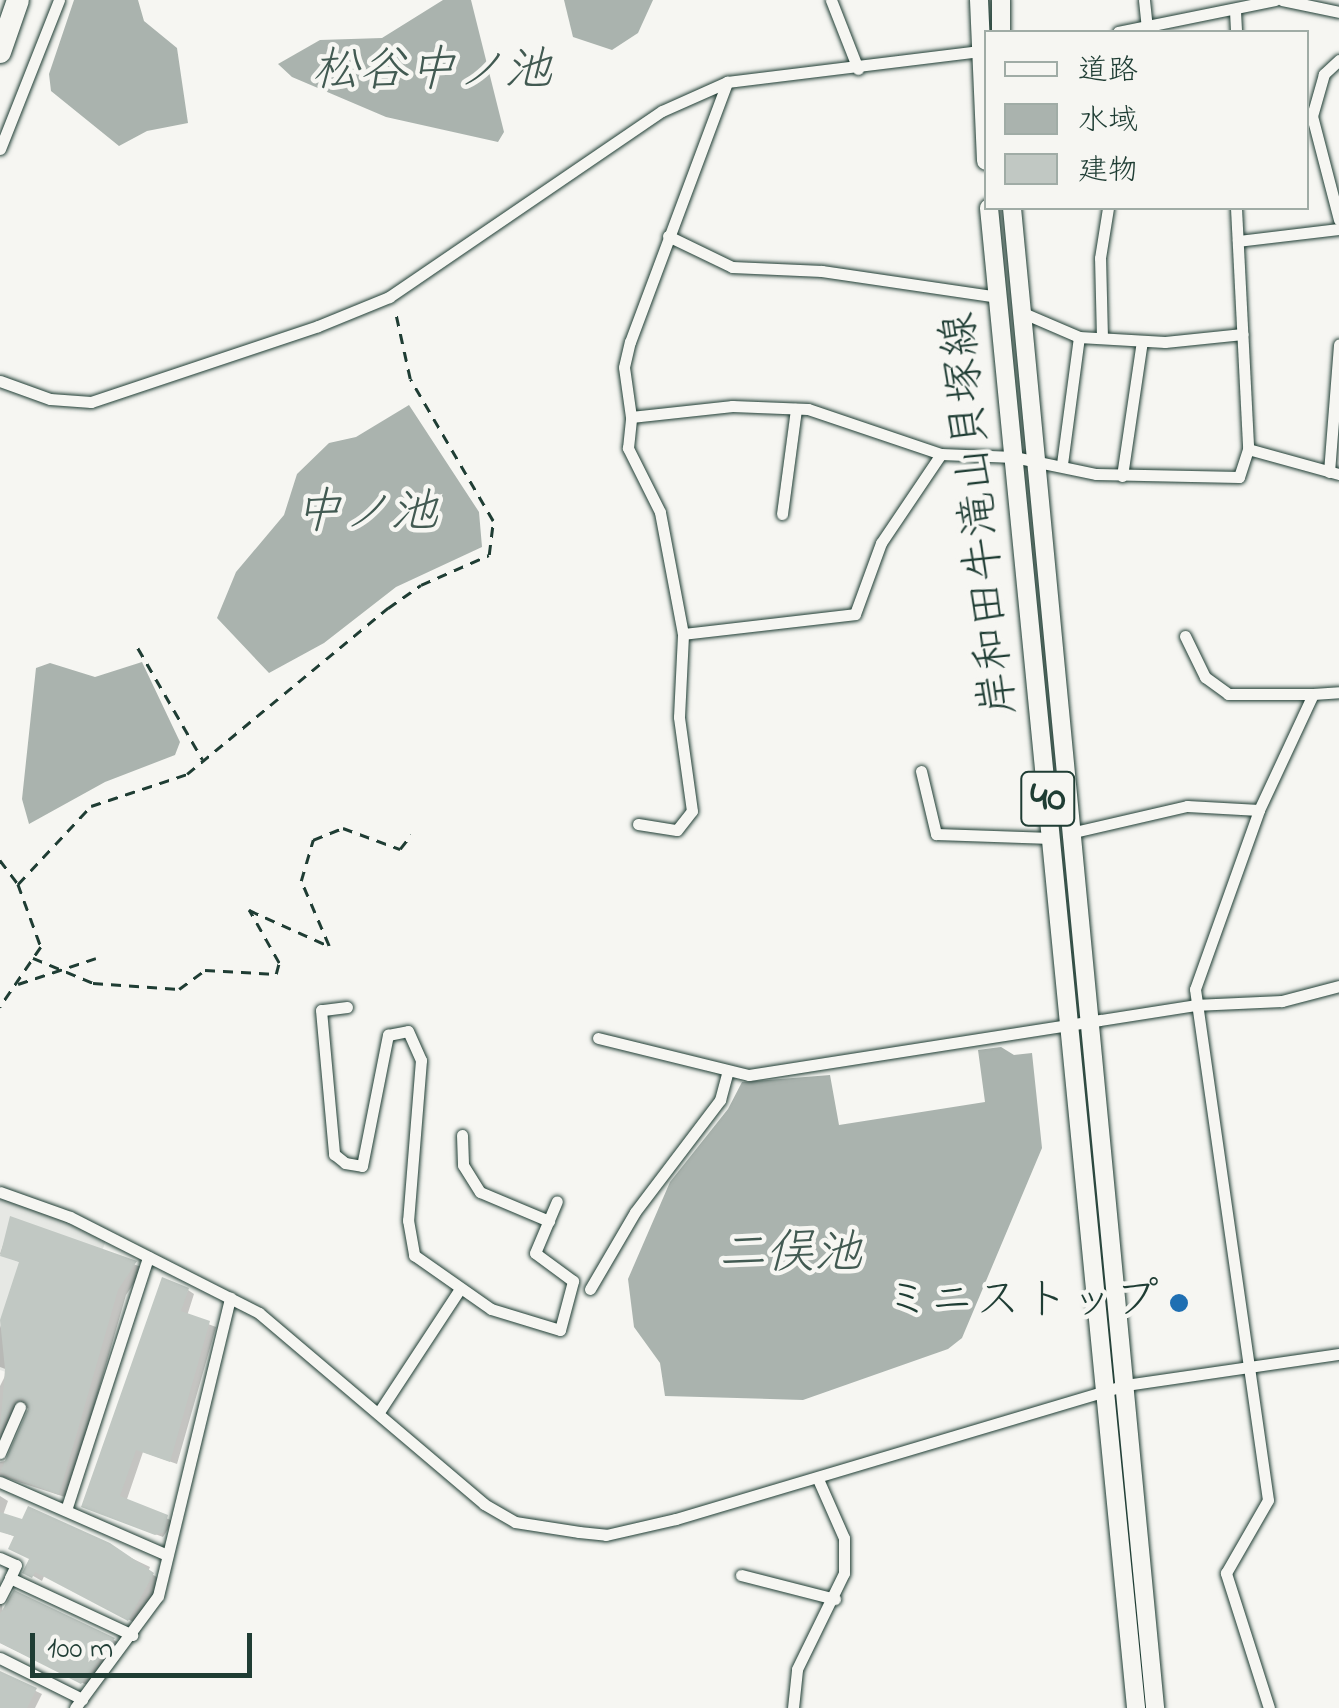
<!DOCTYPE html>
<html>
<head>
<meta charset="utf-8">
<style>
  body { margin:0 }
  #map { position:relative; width:1339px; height:1708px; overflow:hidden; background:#f6f6f2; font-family:"Indie Flower","Klee One",sans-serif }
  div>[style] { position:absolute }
  .built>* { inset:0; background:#e6e8e4 }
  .water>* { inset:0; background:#aab3ae }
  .shadow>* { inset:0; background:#0003 }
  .building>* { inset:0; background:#c1c8c3 }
  .path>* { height:2.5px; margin-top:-1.25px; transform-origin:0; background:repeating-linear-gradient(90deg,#1f3d34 0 10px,transparent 0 18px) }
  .roads { filter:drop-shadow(0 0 2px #1f3d34) drop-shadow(0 0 2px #1f3d34) }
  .minor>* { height:11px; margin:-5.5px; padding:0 5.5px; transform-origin:5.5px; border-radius:5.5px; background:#f6f6f2 }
  .primary>* { height:18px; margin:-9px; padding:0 9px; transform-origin:9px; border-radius:9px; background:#f6f6f2 }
  .motorway>* { height:22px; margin:-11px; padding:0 11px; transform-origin:11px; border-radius:11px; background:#f6f6f2 }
  .dots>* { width:28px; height:28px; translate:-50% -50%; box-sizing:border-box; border:5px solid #f6f6f2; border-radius:50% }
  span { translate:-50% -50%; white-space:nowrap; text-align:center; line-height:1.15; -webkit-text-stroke:9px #f6f6f2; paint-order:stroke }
  .shield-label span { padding:2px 8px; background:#f6f6f2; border:2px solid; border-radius:8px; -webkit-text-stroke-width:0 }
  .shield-label { font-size:42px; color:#1f3d34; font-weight:700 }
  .street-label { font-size:45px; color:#1f3d34 }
  .poi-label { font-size:45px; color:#1f3d34 }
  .right { translate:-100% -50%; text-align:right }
  .water-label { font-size:48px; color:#425a52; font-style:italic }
  .legend { position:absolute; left:984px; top:30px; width:325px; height:180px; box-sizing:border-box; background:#f6f6f2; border:2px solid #a0aca6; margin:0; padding:12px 18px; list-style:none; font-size:30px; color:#1f3d34 }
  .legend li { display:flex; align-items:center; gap:20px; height:50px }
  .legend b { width:50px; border:2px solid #a0aca6 }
  .scale { position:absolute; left:30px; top:1633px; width:222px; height:45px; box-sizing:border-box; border:5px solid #1f3d34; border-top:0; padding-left:12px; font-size:30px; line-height:35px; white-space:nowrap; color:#1f3d34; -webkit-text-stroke:8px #f6f6f2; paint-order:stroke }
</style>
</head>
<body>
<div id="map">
  <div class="built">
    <i style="clip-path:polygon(0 1192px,107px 1236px,58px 1390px,0 1370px)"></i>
  </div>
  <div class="water">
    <i style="clip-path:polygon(74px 0,138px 0,144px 21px,177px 48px,188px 123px,147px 131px,119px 146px,51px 91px,49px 74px)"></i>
    <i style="clip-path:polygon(443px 0,471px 0,504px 132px,498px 142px,386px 117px,292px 77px,278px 64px,320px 40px,382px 38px)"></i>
    <i style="clip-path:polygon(564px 0,653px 0,638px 33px,612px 50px,573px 37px)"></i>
    <i style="clip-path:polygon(409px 405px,479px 512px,482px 547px,396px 587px,324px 643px,269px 673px,217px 618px,236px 572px,284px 515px,297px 474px,329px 443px,356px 437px)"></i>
    <i style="clip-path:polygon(142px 662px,180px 742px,175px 755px,105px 782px,29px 824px,22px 799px,36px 668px,50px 663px,95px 677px)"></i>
    <i style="clip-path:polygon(1001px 1047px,1014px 1055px,1032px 1053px,1042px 1148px,962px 1338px,948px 1349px,803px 1400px,665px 1396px,660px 1363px,634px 1327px,628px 1279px,670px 1182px,728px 1109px,742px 1082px,830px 1075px,839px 1125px,985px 1102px,978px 1050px)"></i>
  </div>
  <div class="shadow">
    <i style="clip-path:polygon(12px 1219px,144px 1268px,126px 1295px,68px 1498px,0 1476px,0 1462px,10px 1460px,32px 1410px,21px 1406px,0 1455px,0 1386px,8px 1370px,0 1367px,0 1328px,22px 1263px,0 1254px)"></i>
    <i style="clip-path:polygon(188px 1290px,194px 1294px,187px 1316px,216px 1327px,177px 1464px,143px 1452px,126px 1502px,173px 1521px,163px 1537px,91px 1510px)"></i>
    <i style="clip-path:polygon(0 1496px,8px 1501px,3px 1515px,23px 1522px,29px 1509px,150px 1567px,148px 1572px,162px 1580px,137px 1624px,45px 1574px,42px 1581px,26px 1572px,31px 1558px,16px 1537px,0 1531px)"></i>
    <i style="clip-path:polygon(0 1576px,3px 1616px,15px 1594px,122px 1644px,91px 1687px,0 1643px)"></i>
    <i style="clip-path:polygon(0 1674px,42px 1694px,35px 1708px,0 1708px)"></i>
  </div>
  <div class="building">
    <i style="clip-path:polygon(10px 1216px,137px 1261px,118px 1290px,59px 1495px,0 1472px,29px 1407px,23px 1398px,14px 1400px,0 1430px,5px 1369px,0 1320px,19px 1262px,0 1256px)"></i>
    <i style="clip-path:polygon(162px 1277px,189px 1288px,181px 1311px,210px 1321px,170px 1462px,136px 1450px,120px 1496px,168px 1515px,164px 1532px,155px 1535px,81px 1507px)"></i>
    <i style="clip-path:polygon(28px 1506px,110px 1543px,154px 1573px,128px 1621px,35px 1572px,32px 1578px,22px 1573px,29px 1559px,8px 1549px,14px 1536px,0 1532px,0 1512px,22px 1519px)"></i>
    <i style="clip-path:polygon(14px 1590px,115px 1638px,81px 1684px,0 1643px,0 1614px)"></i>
    <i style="clip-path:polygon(0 1671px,37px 1688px,27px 1708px,0 1708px)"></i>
  </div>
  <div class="path">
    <i style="left:138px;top:648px;width:129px;rotate:59.9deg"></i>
    <i style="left:0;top:860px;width:30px;rotate:53deg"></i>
    <i style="left:18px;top:884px;width:67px;rotate:69.9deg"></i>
    <i style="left:41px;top:947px;width:73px;rotate:124.3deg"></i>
    <i style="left:18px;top:884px;width:107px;rotate:-46.9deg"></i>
    <i style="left:91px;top:806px;width:101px;rotate:-18.4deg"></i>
    <i style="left:187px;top:774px;width:261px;rotate:-39.6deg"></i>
    <i style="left:388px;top:608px;width:40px;rotate:-34.9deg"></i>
    <i style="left:421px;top:585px;width:74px;rotate:-23.8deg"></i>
    <i style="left:489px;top:555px;width:34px;rotate:-83deg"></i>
    <i style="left:493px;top:521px;width:164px;rotate:-120.3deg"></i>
    <i style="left:410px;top:379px;width:70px;rotate:-102.4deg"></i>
    <i style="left:33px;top:958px;width:65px;rotate:22.6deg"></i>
    <i style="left:93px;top:983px;width:86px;rotate:4deg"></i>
    <i style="left:179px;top:989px;width:32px;rotate:-36deg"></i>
    <i style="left:205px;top:970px;width:71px;rotate:3.2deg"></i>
    <i style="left:276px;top:974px;width:11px;rotate:-75deg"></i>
    <i style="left:279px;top:963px;width:61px;rotate:-119.5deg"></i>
    <i style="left:249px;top:910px;width:88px;rotate:24.2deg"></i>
    <i style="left:329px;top:946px;width:71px;rotate:-113.3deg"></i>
    <i style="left:301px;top:881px;width:43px;rotate:-73.7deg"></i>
    <i style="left:313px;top:840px;width:32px;rotate:-22deg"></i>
    <i style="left:343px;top:828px;width:61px;rotate:20.2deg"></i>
    <i style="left:400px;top:849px;width:18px;rotate:-52deg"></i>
    <i style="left:18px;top:984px;width:82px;rotate:-18.4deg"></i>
  </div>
  <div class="roads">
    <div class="minor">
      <i style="left:831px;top:0;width:74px;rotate:68.6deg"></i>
      <i style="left:1144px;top:0;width:27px;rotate:84deg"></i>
      <i style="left:1282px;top:0;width:58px;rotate:11.9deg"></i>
      <i style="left:1235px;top:11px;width:21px;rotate:87deg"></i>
      <i style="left:1118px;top:32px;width:160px;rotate:-11.5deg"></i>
      <i style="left:1339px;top:60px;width:21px;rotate:137deg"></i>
      <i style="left:1324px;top:74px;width:44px;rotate:105.9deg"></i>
      <i style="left:1312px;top:116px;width:107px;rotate:75.4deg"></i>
      <i style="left:0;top:149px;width:160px;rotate:-68.4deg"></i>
      <i style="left:1236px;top:208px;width:241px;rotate:87.1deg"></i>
      <i style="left:668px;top:236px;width:71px;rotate:25.8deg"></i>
      <i style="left:732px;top:267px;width:90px;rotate:2.5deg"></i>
      <i style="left:822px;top:271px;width:178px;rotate:8.4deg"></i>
      <i style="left:1238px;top:241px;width:102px;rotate:-6.8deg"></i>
      <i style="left:1021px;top:312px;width:63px;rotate:23.3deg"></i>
      <i style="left:1079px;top:337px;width:86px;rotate:3.3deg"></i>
      <i style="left:1165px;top:342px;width:78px;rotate:-5.9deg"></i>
      <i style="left:1102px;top:338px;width:80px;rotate:-91.4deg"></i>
      <i style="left:1100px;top:258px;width:51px;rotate:-80.9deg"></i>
      <i style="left:0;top:381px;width:53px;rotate:19.8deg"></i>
      <i style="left:50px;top:399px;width:41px;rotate:4.2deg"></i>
      <i style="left:91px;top:402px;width:239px;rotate:-18.5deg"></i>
      <i style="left:318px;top:326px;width:77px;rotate:-22.2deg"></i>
      <i style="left:389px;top:297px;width:330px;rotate:-34.3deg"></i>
      <i style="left:662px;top:111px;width:71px;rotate:-24deg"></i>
      <i style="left:727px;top:82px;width:261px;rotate:-7deg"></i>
      <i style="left:631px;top:417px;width:50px;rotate:-98deg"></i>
      <i style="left:624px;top:367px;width:26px;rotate:-77deg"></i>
      <i style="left:630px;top:342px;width:278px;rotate:-69.5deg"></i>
      <i style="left:1062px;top:464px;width:128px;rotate:-82.4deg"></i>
      <i style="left:1329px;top:472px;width:128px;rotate:-85.5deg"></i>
      <i style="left:1122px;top:476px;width:136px;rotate:-81.6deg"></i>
      <i style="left:782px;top:514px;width:106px;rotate:-82.4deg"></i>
      <i style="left:683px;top:634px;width:173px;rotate:-6.6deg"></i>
      <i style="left:855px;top:614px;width:76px;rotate:-69.9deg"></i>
      <i style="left:881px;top:543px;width:107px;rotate:-56deg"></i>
      <i style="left:1185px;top:636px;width:46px;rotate:64deg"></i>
      <i style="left:1205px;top:677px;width:29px;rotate:36deg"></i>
      <i style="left:1228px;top:694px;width:85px"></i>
      <i style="left:921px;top:771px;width:65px;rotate:76.6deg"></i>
      <i style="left:936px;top:834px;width:115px;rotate:2deg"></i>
      <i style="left:638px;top:824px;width:39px;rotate:9deg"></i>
      <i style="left:677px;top:830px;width:24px;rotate:-52deg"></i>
      <i style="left:692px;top:811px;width:95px;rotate:-97.9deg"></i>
      <i style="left:679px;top:717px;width:83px;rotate:-87.2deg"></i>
      <i style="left:683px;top:634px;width:124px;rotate:-100.7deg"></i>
      <i style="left:660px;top:512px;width:72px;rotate:-116.6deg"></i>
      <i style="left:628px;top:448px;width:31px;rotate:-84deg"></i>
      <i style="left:631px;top:417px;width:102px;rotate:-6.2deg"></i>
      <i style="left:732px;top:406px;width:76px;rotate:2.3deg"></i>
      <i style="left:808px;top:409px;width:140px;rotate:18.7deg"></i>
      <i style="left:941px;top:454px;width:73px;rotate:2.4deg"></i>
      <i style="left:1014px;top:457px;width:84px;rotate:11.7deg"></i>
      <i style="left:1096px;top:474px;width:143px;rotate:1.2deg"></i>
      <i style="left:1239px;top:477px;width:29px;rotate:-72deg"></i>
      <i style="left:1248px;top:449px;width:94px;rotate:15.4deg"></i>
      <i style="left:1070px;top:833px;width:120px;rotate:-13deg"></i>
      <i style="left:1187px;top:806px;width:72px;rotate:3.2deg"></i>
      <i style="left:347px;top:1007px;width:26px;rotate:173deg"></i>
      <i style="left:321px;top:1010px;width:145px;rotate:84.8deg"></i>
      <i style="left:334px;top:1154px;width:14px;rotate:39deg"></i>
      <i style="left:345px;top:1163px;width:17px;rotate:10deg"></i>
      <i style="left:362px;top:1166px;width:134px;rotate:-78.8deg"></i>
      <i style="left:388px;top:1035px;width:20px;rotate:-11deg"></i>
      <i style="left:408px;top:1031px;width:32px;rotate:66deg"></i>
      <i style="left:421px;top:1060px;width:161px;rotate:94.6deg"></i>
      <i style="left:408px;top:1220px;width:36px;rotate:80deg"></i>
      <i style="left:414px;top:1255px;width:94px;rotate:35deg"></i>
      <i style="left:491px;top:1309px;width:72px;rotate:16.9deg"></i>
      <i style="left:560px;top:1330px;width:51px;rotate:-75.1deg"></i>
      <i style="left:573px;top:1281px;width:47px;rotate:-143.6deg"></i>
      <i style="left:535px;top:1253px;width:56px;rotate:-67.1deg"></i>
      <i style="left:598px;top:1038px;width:155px;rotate:13.8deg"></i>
      <i style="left:749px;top:1075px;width:450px;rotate:-8.9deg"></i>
      <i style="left:1194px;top:1005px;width:88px;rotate:-2.6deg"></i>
      <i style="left:1282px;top:1001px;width:59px;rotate:-14.7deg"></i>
      <i style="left:462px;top:1135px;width:30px;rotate:88deg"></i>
      <i style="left:463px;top:1165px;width:32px;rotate:58deg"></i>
      <i style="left:480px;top:1192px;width:75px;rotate:22.8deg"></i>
      <i style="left:0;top:1192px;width:74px;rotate:19.7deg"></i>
      <i style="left:70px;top:1217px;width:212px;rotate:26.9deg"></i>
      <i style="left:259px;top:1313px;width:295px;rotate:40.3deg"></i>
      <i style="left:484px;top:1504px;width:36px;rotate:30deg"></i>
      <i style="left:515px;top:1522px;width:65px;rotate:8.9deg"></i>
      <i style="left:579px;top:1532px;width:27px;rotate:6deg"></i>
      <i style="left:606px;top:1535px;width:72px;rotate:-12.9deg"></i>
      <i style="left:676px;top:1519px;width:470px;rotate:-16.6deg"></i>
      <i style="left:1126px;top:1385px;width:215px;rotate:-8.3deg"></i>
      <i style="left:590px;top:1289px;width:89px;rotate:-59.7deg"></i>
      <i style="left:635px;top:1212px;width:141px;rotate:-52.8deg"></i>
      <i style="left:720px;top:1100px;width:28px;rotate:-75deg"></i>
      <i style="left:379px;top:1412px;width:146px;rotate:-56.7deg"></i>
      <i style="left:0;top:1453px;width:50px;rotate:-66.5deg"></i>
      <i style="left:0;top:1482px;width:182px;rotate:23.6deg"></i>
      <i style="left:66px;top:1510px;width:266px;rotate:-72deg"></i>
      <i style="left:0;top:1558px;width:17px;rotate:24deg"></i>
      <i style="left:16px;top:1565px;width:14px;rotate:115deg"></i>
      <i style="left:10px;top:1578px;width:135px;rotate:25deg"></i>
      <i style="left:741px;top:1575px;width:97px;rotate:14.3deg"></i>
      <i style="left:0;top:1598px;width:22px;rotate:-63deg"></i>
      <i style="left:0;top:1658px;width:92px;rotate:26.6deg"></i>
      <i style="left:75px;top:1708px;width:139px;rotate:-53.5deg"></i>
      <i style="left:158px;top:1596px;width:307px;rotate:-76.4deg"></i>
      <i style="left:793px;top:1708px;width:39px;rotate:-84deg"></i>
      <i style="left:797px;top:1669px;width:107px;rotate:-63.9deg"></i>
      <i style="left:844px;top:1573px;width:35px;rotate:-90deg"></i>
      <i style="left:844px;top:1538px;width:64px;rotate:-113.8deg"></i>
      <i style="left:1269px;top:1708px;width:142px;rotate:-107.7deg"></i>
      <i style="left:1226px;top:1573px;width:84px;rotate:-60.1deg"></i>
      <i style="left:1268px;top:1500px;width:516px;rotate:-98.13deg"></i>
      <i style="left:1195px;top:989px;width:190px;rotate:-70.3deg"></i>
      <i style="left:1259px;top:810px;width:128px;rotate:-65deg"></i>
      <i style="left:1313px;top:694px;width:26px;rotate:-4deg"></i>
    </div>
    <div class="primary">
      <i style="left:979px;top:0;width:161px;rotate:87.5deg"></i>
      <i style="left:1001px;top:32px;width:32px;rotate:-90deg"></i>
      <i style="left:989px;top:208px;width:1507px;rotate:84.4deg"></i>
      <i style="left:1012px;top:208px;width:1507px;rotate:84.55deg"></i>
    </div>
    <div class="motorway">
      <i style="left:0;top:52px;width:55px;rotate:-70.9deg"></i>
    </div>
  </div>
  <div class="dots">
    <i style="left:1179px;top:1303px;background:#1f6fb2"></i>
  </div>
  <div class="shield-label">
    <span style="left:1048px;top:799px">40</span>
  </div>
  <div class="street-label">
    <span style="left:982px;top:514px;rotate:-96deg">岸和田牛滝山貝塚線</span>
  </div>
  <div class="poi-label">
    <span class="right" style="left:1159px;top:1303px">ミニストップ</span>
  </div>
  <div class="water-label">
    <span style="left:432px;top:73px">松谷中ノ池</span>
    <span style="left:366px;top:515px">中ノ池</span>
    <span style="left:790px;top:1256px">二俣池</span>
  </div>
  <ul class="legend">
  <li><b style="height:12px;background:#f6f6f2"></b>道路</li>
  <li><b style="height:28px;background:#aab3ae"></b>水域</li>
  <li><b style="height:28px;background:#c1c8c3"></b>建物</li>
  </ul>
  <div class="scale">100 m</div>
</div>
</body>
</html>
